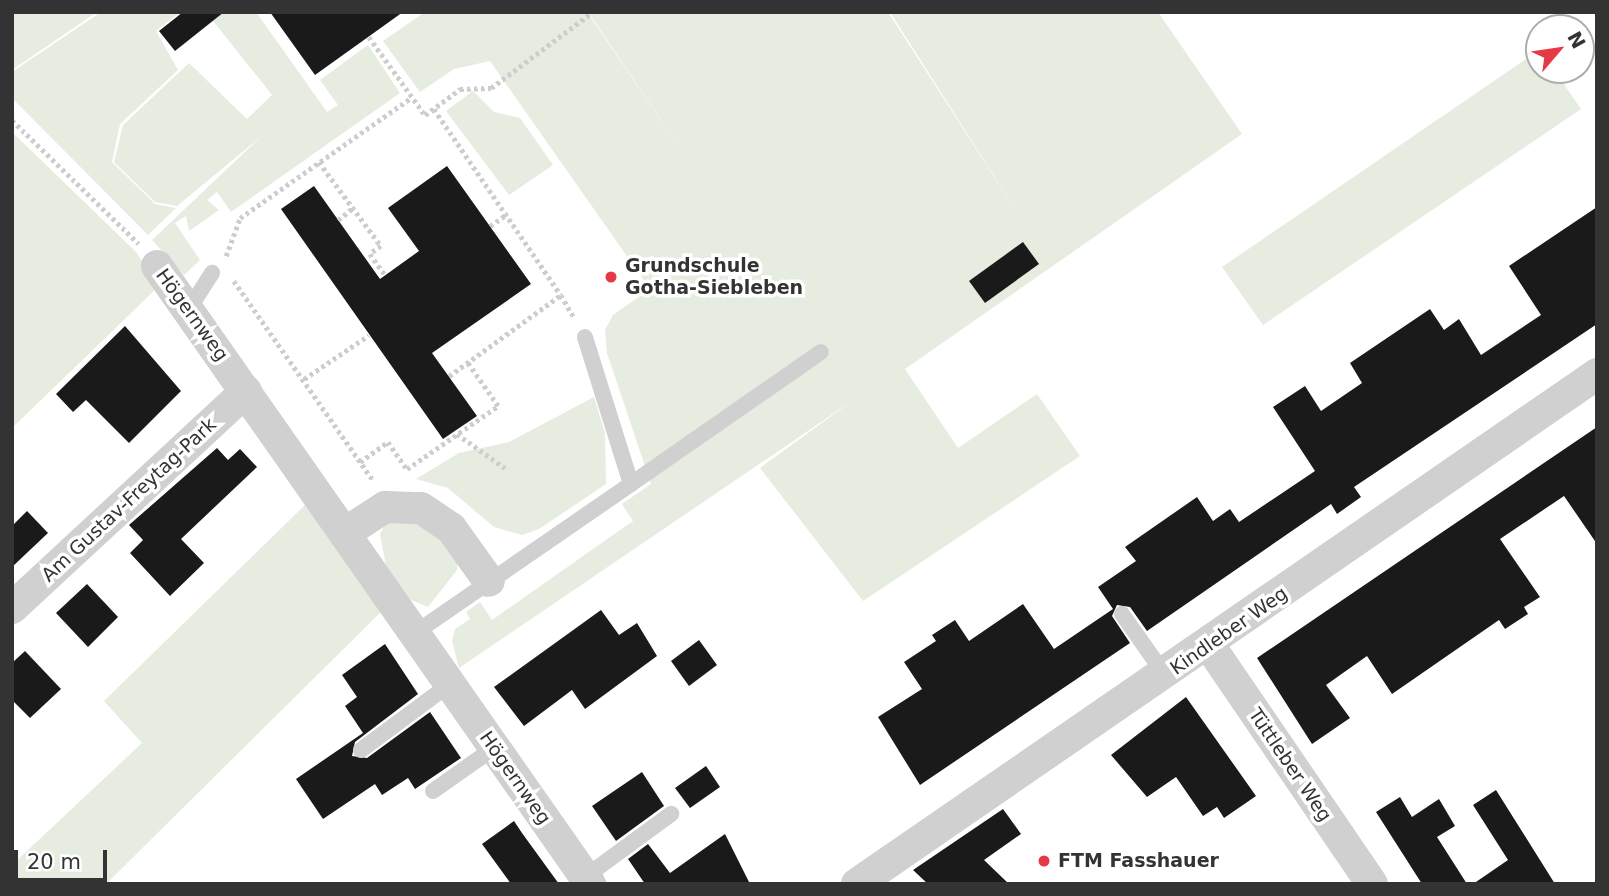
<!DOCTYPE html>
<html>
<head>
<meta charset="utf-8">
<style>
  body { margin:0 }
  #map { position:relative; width:1609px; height:896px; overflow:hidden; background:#fff; font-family:"DejaVu Sans",sans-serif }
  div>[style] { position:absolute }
  .green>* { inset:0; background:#e6ecdf }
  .building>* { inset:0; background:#1a1a1a }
  .path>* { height:4.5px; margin-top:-2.25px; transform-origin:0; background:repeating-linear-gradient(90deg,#cdcdcd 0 3.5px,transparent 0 7px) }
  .service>* { height:16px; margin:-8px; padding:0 8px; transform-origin:8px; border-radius:8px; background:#d0d0d0 }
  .minor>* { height:32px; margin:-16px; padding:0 16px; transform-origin:16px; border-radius:16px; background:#d0d0d0 }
  .dots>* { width:19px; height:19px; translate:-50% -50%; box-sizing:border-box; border:4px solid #fff; border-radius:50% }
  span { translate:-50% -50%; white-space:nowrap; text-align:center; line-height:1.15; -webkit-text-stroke:7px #fff; paint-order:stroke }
  .poi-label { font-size:19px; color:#333; font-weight:700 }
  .left { translate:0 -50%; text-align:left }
  .street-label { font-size:19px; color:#333 }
  .frame { position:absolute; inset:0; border:14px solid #333; pointer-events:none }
  .north { position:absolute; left:1525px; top:14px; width:70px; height:70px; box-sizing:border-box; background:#fff; border:2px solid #adadad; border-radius:50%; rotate:61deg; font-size:19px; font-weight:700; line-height:28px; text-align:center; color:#333 }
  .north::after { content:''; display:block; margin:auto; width:24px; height:32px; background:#e63946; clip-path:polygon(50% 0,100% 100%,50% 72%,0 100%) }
  .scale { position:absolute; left:14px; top:850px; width:93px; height:32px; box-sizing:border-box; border:4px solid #333; border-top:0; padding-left:9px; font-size:21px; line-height:24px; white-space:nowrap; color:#333; -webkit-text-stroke:5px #fff; paint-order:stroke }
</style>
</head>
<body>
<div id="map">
  <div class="green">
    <i style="clip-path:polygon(12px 12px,97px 12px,12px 70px)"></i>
    <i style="clip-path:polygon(101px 12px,180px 12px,156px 31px,178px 70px,120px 124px,112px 162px,155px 204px,176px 208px,148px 235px,12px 98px,12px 72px)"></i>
    <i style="clip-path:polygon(206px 12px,256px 12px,327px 112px,338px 105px,320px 80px,368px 45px,400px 93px,231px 212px,217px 192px,207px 200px,219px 210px,189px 231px,186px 216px,175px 223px,200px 260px,184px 275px,152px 240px,263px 135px,177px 206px,155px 202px,114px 162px,123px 125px,189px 63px,247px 119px,272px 95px)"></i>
    <i style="clip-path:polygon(425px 12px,587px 12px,689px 161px,588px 12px,888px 12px,1020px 217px,890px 12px,1158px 12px,1242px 134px,905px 369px,958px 448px,1037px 394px,1080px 456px,863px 601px,760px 468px,852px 401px,459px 668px,452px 641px,455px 629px,470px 619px,466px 612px,480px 602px,492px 620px,633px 521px,622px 504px,651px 484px,607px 353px,605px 330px,613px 315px,650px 289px,490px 61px,454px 69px,420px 92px,383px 41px)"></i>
    <i style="clip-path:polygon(1539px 50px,1539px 70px,1554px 70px,1581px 109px,1263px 325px,1222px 267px)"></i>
    <i style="clip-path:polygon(473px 91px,494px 112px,520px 118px,553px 165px,509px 195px,446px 111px)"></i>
    <i style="clip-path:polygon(12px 132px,136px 252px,159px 286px,12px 428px)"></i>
    <i style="clip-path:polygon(594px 397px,605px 433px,606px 484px,539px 529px,522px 535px,494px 527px,448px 488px,416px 479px,459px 453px,509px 442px)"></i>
    <i style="clip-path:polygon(307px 503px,382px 611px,106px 884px,12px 884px,12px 865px,142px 743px,104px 701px)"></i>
    <i style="clip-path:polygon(388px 519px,426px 521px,458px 559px,457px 570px,428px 607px,411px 600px,386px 566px,380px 534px)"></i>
  </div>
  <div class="building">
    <i style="clip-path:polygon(183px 12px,224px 12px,175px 51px,159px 31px)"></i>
    <i style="clip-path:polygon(270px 12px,403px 12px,315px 75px)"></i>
    <i style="clip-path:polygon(447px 166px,531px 284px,432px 353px,477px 416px,443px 439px,281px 209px,314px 186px,380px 279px,419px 251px,388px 208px)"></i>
    <i style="clip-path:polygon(1597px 207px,1597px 324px,1354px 487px,1361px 497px,1337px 514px,1331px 504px,1147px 631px,1130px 607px,1117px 605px,1112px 616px,1130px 643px,920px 785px,878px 717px,922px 689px,904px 662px,936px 641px,932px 635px,955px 620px,969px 641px,1023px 604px,1054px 649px,1113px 609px,1098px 587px,1136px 561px,1125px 547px,1197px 497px,1213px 521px,1230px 509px,1239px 522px,1315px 471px,1273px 407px,1305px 386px,1321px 411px,1362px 383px,1350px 363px,1430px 309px,1444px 330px,1459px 319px,1481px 355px,1541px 315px,1509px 266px)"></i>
    <i style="clip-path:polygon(1023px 242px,1039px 264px,985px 303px,969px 281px)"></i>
    <i style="clip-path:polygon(125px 326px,181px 391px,129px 443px,86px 400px,73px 412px,56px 394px)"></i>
    <i style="clip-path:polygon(1597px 427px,1597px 544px,1564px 496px,1500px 539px,1540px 597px,1524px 607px,1528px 614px,1505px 629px,1499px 620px,1392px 694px,1367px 656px,1326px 685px,1350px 718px,1312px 744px,1257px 658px)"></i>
    <i style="clip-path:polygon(217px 448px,228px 460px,240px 449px,257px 467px,181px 539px,204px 563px,170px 596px,130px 553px,143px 540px,129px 525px)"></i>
    <i style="clip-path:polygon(27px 511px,48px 533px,12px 567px,12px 526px)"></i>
    <i style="clip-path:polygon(87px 584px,118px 617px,88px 647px,56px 613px)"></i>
    <i style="clip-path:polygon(601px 610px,619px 635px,637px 623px,657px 656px,585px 709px,572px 690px,524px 726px,494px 687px)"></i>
    <i style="clip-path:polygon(699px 640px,717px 665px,689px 686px,671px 661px)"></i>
    <i style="clip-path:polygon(385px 644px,418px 694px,355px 742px,352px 756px,367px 758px,430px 712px,461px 758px,415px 789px,408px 778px,382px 795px,375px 784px,323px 819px,296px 779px,363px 733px,345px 706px,357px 697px,342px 675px)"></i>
    <i style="clip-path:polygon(25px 651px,61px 689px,30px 718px,12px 700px,12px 663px)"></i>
    <i style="clip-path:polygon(1186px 697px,1256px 796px,1224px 818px,1217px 807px,1203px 816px,1176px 777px,1147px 797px,1111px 755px)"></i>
    <i style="clip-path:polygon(706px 766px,720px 787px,690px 808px,675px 788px)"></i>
    <i style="clip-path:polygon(642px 772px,664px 806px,616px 841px,592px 806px)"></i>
    <i style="clip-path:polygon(1496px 790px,1555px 884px,1473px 884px,1508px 860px,1473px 805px)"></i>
    <i style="clip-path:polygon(1400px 797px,1412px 817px,1439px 799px,1455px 826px,1437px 837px,1467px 884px,1422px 884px,1376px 812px)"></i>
    <i style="clip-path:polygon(1003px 809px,1021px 834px,984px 860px,1009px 884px,928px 884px,913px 870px)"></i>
    <i style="clip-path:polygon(514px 821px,522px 833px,559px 884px,511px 884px,482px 844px)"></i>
    <i style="clip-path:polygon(725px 834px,750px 884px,645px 884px,628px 859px,648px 844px,670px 873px)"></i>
  </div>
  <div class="path">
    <i style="left:369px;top:37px;width:96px;rotate:54.3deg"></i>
    <i style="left:425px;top:115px;width:44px;rotate:-36.6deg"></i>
    <i style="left:460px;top:89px;width:31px;rotate:-2deg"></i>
    <i style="left:491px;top:88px;width:124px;rotate:-36.8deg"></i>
    <i style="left:434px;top:109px;width:225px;rotate:55.7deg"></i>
    <i style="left:12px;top:120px;width:177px;rotate:44.3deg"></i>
    <i style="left:319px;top:162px;width:104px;rotate:53.6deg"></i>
    <i style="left:381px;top:246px;width:14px;rotate:144deg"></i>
    <i style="left:370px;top:254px;width:26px;rotate:54deg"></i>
    <i style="left:338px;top:220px;width:19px;rotate:-39deg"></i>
    <i style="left:490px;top:226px;width:21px;rotate:-35deg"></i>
    <i style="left:226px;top:256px;width:40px;rotate:-69.8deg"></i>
    <i style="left:240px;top:218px;width:210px;rotate:-35.1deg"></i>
    <i style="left:234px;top:281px;width:243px;rotate:55.1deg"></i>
    <i style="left:449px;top:376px;width:138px;rotate:-35.9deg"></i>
    <i style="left:561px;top:295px;width:28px;rotate:60deg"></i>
    <i style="left:304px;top:379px;width:78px;rotate:-34.1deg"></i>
    <i style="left:457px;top:434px;width:59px;rotate:35.3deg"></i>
    <i style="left:360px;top:462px;width:34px;rotate:-36deg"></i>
    <i style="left:388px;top:442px;width:33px;rotate:55deg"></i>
    <i style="left:407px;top:469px;width:111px;rotate:-34.7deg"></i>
    <i style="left:498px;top:406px;width:54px;rotate:-125.2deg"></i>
  </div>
  <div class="service">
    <i style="left:189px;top:309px;width:43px;rotate:-57.4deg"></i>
    <i style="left:631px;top:484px;width:231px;rotate:-34.8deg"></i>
    <i style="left:1122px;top:614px;width:75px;rotate:54.8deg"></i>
    <i style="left:415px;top:633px;width:262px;rotate:-34.6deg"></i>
    <i style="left:631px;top:484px;width:154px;rotate:-107.4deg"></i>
    <i style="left:361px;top:750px;width:111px;rotate:-36.6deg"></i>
    <i style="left:433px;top:791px;width:75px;rotate:-35.2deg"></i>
    <i style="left:585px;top:877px;width:107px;rotate:-36.2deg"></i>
  </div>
  <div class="minor">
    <i style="left:157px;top:266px;width:755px;rotate:54.98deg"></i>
    <i style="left:345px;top:533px;width:48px;rotate:-33deg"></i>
    <i style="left:385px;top:507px;width:36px;rotate:2deg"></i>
    <i style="left:421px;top:508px;width:36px;rotate:34deg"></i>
    <i style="left:451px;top:528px;width:65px;rotate:54.4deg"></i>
    <i style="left:12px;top:608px;width:319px;rotate:-42.8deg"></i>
    <i style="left:1209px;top:645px;width:289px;rotate:55.7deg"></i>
    <i style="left:857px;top:884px;width:899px;rotate:-34.57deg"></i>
  </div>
  <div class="dots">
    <i style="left:611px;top:277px;background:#e63946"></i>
    <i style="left:1044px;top:861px;background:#e63946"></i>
  </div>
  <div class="poi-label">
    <span class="left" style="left:625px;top:277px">Grundschule<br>Gotha-Siebleben</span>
    <span class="left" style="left:1058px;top:861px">FTM Fasshauer</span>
  </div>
  <div class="street-label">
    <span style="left:192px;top:315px;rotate:54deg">Högernweg</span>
    <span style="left:129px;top:500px;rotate:-43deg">Am Gustav-Freytag-Park</span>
    <span style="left:1229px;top:631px;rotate:-35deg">Kindleber Weg</span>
    <span style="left:1290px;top:765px;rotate:56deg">Tüttleber Weg</span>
    <span style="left:515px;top:778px;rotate:55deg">Högernweg</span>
  </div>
  <div class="frame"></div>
  <div class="north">N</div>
  <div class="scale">20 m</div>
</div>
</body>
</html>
